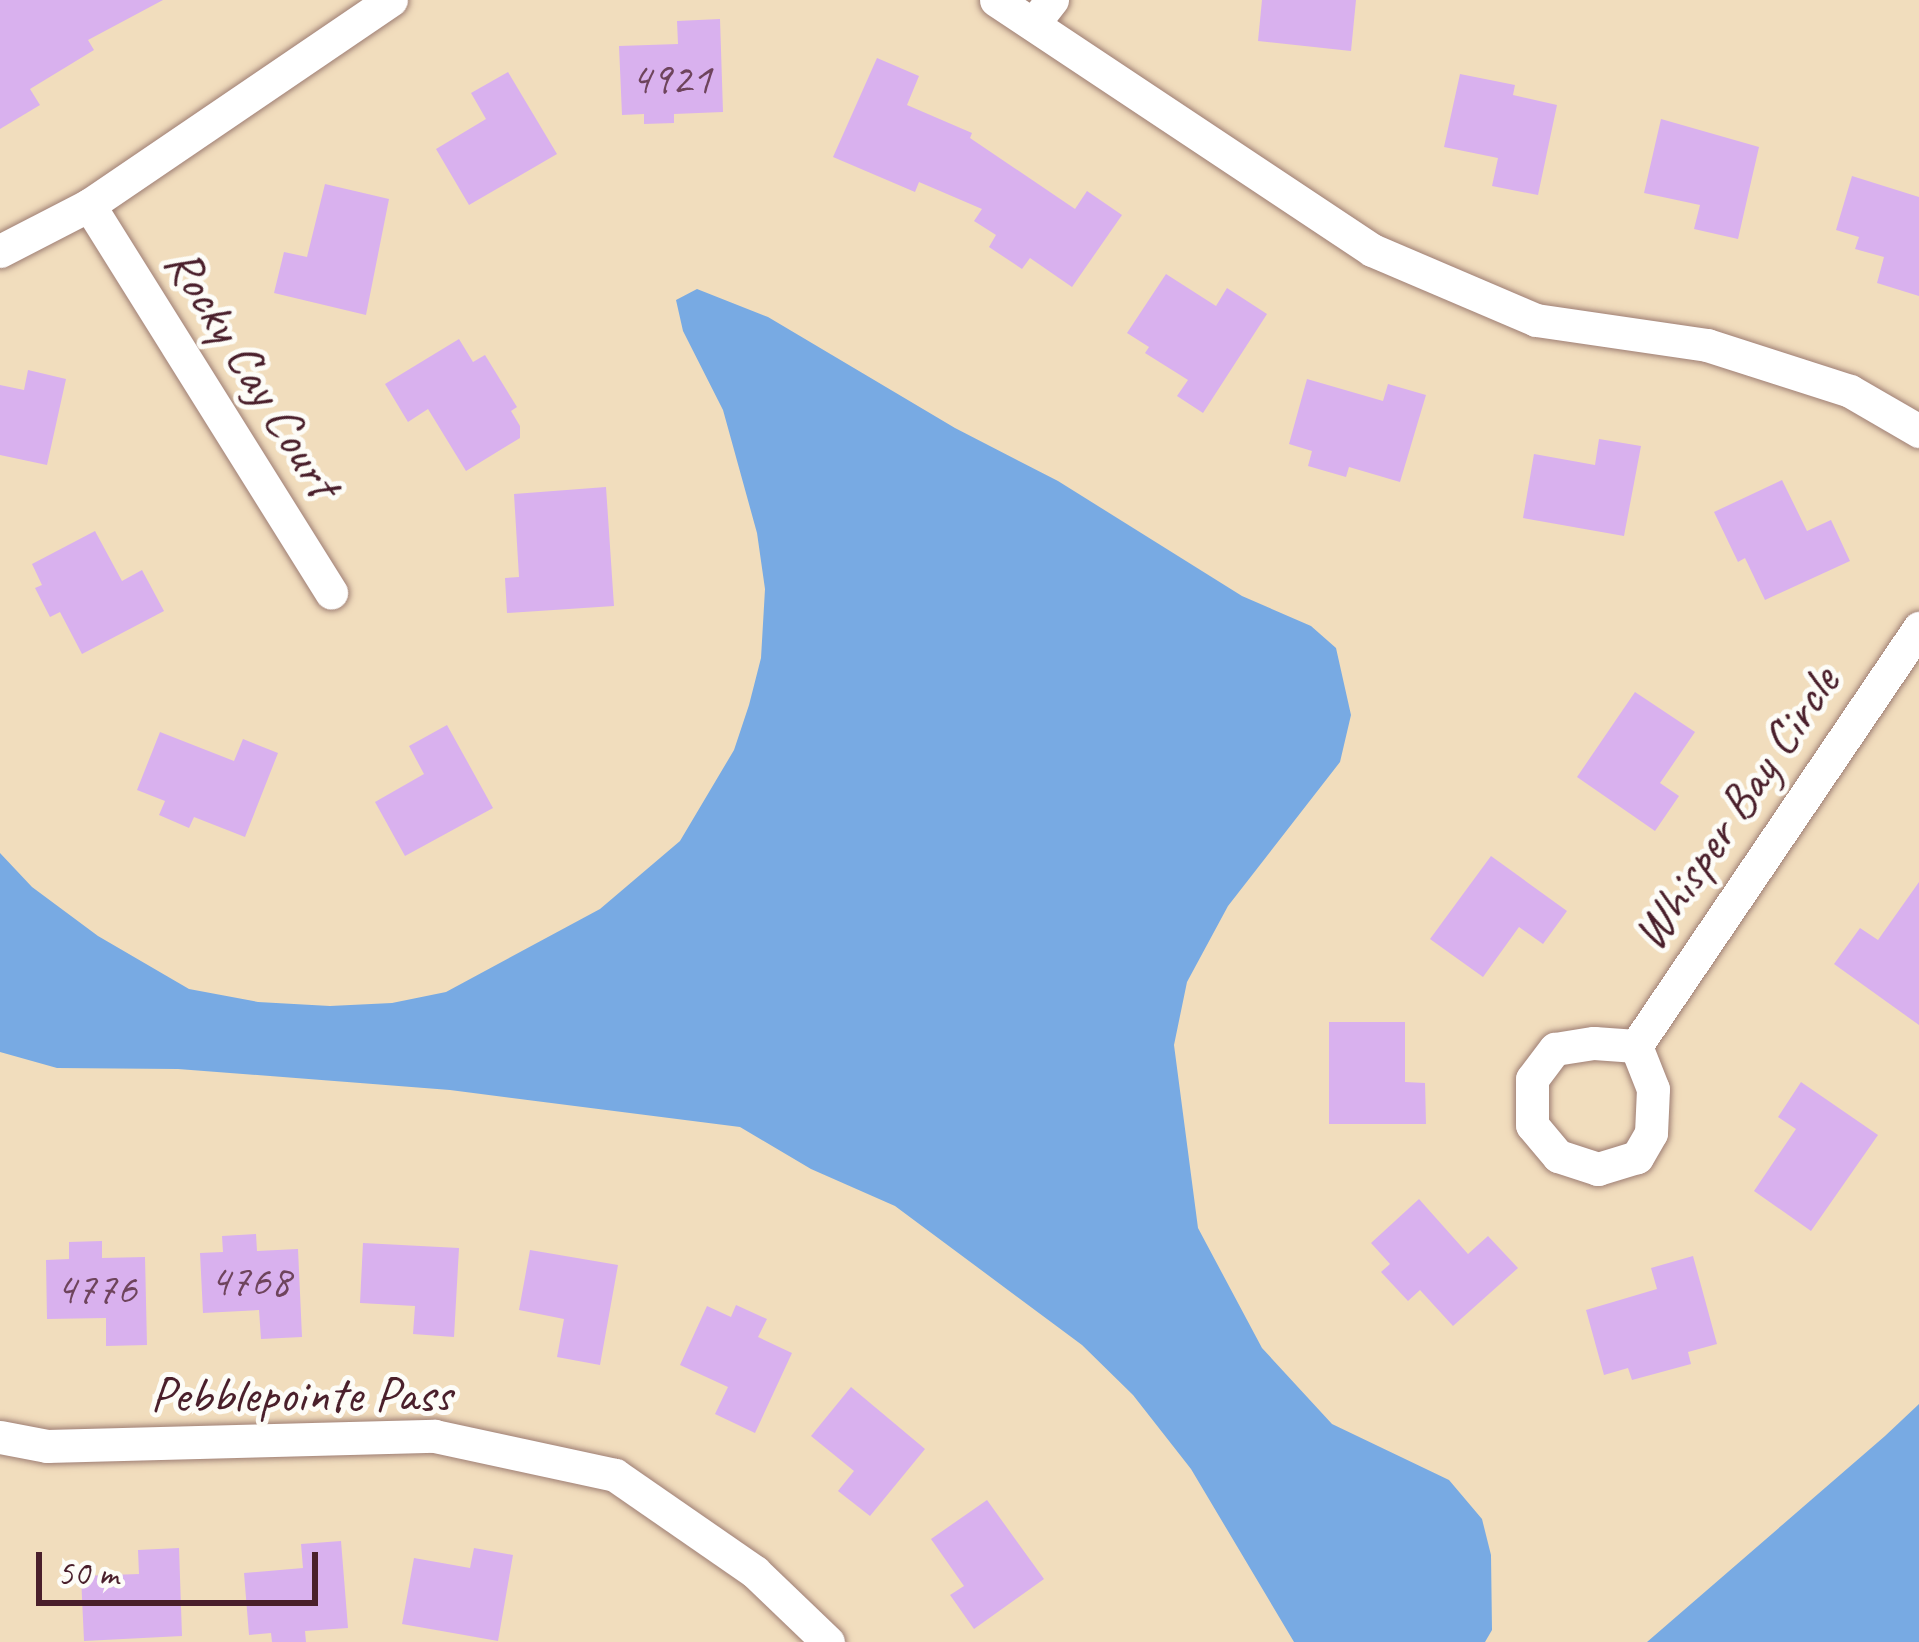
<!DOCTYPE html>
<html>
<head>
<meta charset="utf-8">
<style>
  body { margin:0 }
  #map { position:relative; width:1919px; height:1642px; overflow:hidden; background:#f1ddbd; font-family:Caveat,sans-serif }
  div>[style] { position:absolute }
  .water>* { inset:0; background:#78aae3 }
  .building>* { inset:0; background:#d9b1ee }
  .roads { filter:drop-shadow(0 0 3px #9e7e74) drop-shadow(0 0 3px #9e7e74) }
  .minor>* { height:33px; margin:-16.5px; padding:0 16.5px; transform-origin:16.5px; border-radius:16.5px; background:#fff }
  span { translate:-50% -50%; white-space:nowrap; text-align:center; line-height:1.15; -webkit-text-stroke:10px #fdfcf7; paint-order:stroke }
  .number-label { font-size:45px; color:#6e445c }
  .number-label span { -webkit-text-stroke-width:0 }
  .street-label { font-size:51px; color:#4a1f2b }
  .scale { position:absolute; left:36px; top:1552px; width:282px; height:54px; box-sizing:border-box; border:6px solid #4a1f2b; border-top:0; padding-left:15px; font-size:36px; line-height:42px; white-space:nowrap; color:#4a1f2b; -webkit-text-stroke:9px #fdfcf7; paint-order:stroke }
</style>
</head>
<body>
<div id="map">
  <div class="water">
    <i style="clip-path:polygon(697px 289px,768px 317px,955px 428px,1058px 481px,1242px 596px,1311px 626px,1336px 648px,1351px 715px,1340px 762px,1228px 906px,1187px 982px,1174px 1045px,1198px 1228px,1262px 1348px,1332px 1424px,1449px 1480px,1482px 1519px,1491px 1555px,1492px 1630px,1485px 1642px,1294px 1642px,1191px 1469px,1133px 1395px,1082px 1345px,895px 1206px,811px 1169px,740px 1127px,450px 1090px,178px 1069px,57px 1068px,0 1052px,0 853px,32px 887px,98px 936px,189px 989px,258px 1002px,330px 1006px,392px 1003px,446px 992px,600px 909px,680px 841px,734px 750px,749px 705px,761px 658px,765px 589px,757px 533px,723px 410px,683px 331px,676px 300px)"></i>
    <i style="clip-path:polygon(1919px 1404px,1919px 1642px,1647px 1642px,1885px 1436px)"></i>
  </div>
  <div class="building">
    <i style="clip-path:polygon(0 0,163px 0,88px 40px,94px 50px,30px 89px,40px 105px,0 129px)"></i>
    <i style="clip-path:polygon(1262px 0,1356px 0,1351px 51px,1258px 41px)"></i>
    <i style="clip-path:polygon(720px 19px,723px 112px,674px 114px,674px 123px,644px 124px,644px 114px,622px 115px,619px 46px,678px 44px,677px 21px)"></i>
    <i style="clip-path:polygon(877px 58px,919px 76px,907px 105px,972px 133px,970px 138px,1075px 209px,1087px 191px,1122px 215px,1072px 287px,1030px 258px,1022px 269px,989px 247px,996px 235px,974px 221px,982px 209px,919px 182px,915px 192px,833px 157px)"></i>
    <i style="clip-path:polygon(508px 72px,557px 154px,469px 205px,436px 149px,486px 119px,471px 93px)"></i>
    <i style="clip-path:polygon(1460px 74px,1515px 85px,1513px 95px,1557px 105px,1538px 195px,1492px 186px,1498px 158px,1444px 147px)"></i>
    <i style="clip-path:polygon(1661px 119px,1759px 147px,1738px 239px,1694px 229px,1700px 205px,1644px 193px)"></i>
    <i style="clip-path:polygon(1852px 176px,1919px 197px,1919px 296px,1877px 283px,1884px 257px,1855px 249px,1859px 237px,1836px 230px)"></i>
    <i style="clip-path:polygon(325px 184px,389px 199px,366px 315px,274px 293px,284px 252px,307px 257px)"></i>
    <i style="clip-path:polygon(1166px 274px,1216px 306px,1227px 288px,1267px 314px,1203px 413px,1177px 396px,1188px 380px,1145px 353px,1149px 347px,1127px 333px)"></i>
    <i style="clip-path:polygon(459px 339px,473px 362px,485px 355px,517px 407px,511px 411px,520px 426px,520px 438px,466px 471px,428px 409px,408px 422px,385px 384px)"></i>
    <i style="clip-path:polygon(28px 370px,66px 379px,47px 465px,0 455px,0 385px,24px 390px)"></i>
    <i style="clip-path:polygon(1307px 379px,1383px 401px,1388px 384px,1426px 395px,1400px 482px,1349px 467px,1346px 477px,1308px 466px,1312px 451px,1289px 444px)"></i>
    <i style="clip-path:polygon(1599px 439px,1641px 446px,1624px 536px,1523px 518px,1534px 454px,1595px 465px)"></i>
    <i style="clip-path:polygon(1782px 480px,1807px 531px,1831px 520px,1850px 561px,1765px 600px,1745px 558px,1738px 562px,1714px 512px)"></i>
    <i style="clip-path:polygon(606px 487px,614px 606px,507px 613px,505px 578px,519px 577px,514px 494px)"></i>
    <i style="clip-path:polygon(95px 531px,122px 581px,142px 570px,164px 611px,82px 654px,60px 612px,50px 617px,35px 588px,42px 585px,32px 564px)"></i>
    <i style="clip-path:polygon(1635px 692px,1695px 732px,1660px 783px,1679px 796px,1655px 831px,1577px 777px)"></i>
    <i style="clip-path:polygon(447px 725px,493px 808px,405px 856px,375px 802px,424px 774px,409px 746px)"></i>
    <i style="clip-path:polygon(160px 732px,234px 761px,243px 739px,278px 753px,245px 837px,194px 817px,189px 828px,159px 815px,165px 801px,137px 790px)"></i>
    <i style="clip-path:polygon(1491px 856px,1567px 911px,1543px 944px,1519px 927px,1483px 977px,1430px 939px)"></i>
    <i style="clip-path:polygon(1919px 882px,1919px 1025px,1834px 964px,1860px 928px,1878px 940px)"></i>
    <i style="clip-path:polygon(1329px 1022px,1405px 1022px,1405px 1082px,1425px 1083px,1426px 1124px,1329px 1124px)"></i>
    <i style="clip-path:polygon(1801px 1082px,1878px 1135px,1811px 1231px,1754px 1191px,1796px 1129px,1778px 1117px)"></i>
    <i style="clip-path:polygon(1419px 1199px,1468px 1254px,1488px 1236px,1518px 1268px,1453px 1326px,1420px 1290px,1408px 1301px,1381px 1272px,1390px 1264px,1371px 1243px)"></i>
    <i style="clip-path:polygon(256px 1234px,257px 1251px,298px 1249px,302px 1337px,261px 1339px,259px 1310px,203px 1313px,200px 1253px,223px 1252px,222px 1236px)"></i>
    <i style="clip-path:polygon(102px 1241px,102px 1258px,145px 1257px,147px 1345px,106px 1346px,106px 1318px,47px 1319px,46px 1260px,69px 1259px,69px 1242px)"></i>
    <i style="clip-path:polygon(363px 1243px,459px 1248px,454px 1337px,413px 1334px,415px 1306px,360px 1303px)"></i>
    <i style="clip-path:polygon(530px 1250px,618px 1265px,600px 1365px,557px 1357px,564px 1319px,519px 1310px)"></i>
    <i style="clip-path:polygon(1693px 1256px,1717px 1344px,1688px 1352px,1691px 1364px,1632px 1380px,1628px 1368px,1604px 1375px,1586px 1310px,1657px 1289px,1651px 1268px)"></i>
    <i style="clip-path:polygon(736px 1305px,767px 1319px,758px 1337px,792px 1353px,755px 1433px,715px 1414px,728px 1387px,680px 1365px,707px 1306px,731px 1317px)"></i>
    <i style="clip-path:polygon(851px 1387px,925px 1449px,870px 1516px,838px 1491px,854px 1471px,811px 1436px)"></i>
    <i style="clip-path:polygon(987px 1500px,1044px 1579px,974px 1629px,950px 1595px,964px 1586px,931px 1539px)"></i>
    <i style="clip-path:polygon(341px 1541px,348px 1628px,305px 1631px,306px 1642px,272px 1642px,271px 1633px,249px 1635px,244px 1573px,303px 1568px,301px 1544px)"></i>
    <i style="clip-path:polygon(179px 1548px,182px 1636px,84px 1641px,81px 1576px,139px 1574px,138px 1550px)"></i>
    <i style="clip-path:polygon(474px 1548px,513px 1555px,498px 1641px,402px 1624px,414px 1558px,470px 1568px)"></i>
  </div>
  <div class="roads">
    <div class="minor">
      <i style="left:996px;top:0;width:452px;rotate:33.6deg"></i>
      <i style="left:1372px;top:250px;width:178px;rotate:23.1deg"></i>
      <i style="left:1536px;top:320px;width:173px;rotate:8.3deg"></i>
      <i style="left:1707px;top:345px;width:150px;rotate:17.8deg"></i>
      <i style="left:1850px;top:391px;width:80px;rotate:30.1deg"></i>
      <i style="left:1033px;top:24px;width:31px;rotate:-52deg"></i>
      <i style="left:89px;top:205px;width:457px;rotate:58deg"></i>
      <i style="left:0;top:251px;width:100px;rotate:-27.3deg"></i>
      <i style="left:89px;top:205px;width:365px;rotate:-34.2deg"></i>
      <i style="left:1594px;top:1043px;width:42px;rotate:4.1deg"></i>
      <i style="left:1636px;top:1046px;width:46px;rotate:68.4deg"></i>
      <i style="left:1653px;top:1089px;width:44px;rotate:92.6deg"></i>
      <i style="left:1651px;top:1133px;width:28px;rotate:120deg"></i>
      <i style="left:1637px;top:1157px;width:41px;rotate:162.9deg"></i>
      <i style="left:1598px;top:1169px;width:42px;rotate:-162deg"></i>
      <i style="left:1558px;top:1156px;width:40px;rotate:-130deg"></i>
      <i style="left:1532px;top:1125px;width:46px;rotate:-90deg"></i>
      <i style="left:1532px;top:1079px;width:38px;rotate:-53deg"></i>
      <i style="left:1555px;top:1049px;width:39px;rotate:-9deg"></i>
      <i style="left:1636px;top:1046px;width:505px;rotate:-55.9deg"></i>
      <i style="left:0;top:1437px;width:48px;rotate:10.8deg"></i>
      <i style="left:47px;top:1446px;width:388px;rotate:-1.5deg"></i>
      <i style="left:435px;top:1436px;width:184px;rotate:12.2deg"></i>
      <i style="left:615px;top:1475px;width:170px;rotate:34.7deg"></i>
      <i style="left:755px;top:1572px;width:101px;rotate:43.8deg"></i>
    </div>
  </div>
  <div class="number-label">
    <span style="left:671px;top:79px">4921</span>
    <span style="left:250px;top:1281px">4768</span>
    <span style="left:96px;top:1289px">4776</span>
  </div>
  <div class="street-label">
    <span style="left:253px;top:372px;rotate:58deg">Rocky Cay Court</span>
    <span style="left:1735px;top:808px;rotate:-56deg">Whisper Bay Circle</span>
    <span style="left:301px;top:1394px">Pebblepointe Pass</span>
  </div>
  <div class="scale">50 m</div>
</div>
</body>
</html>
